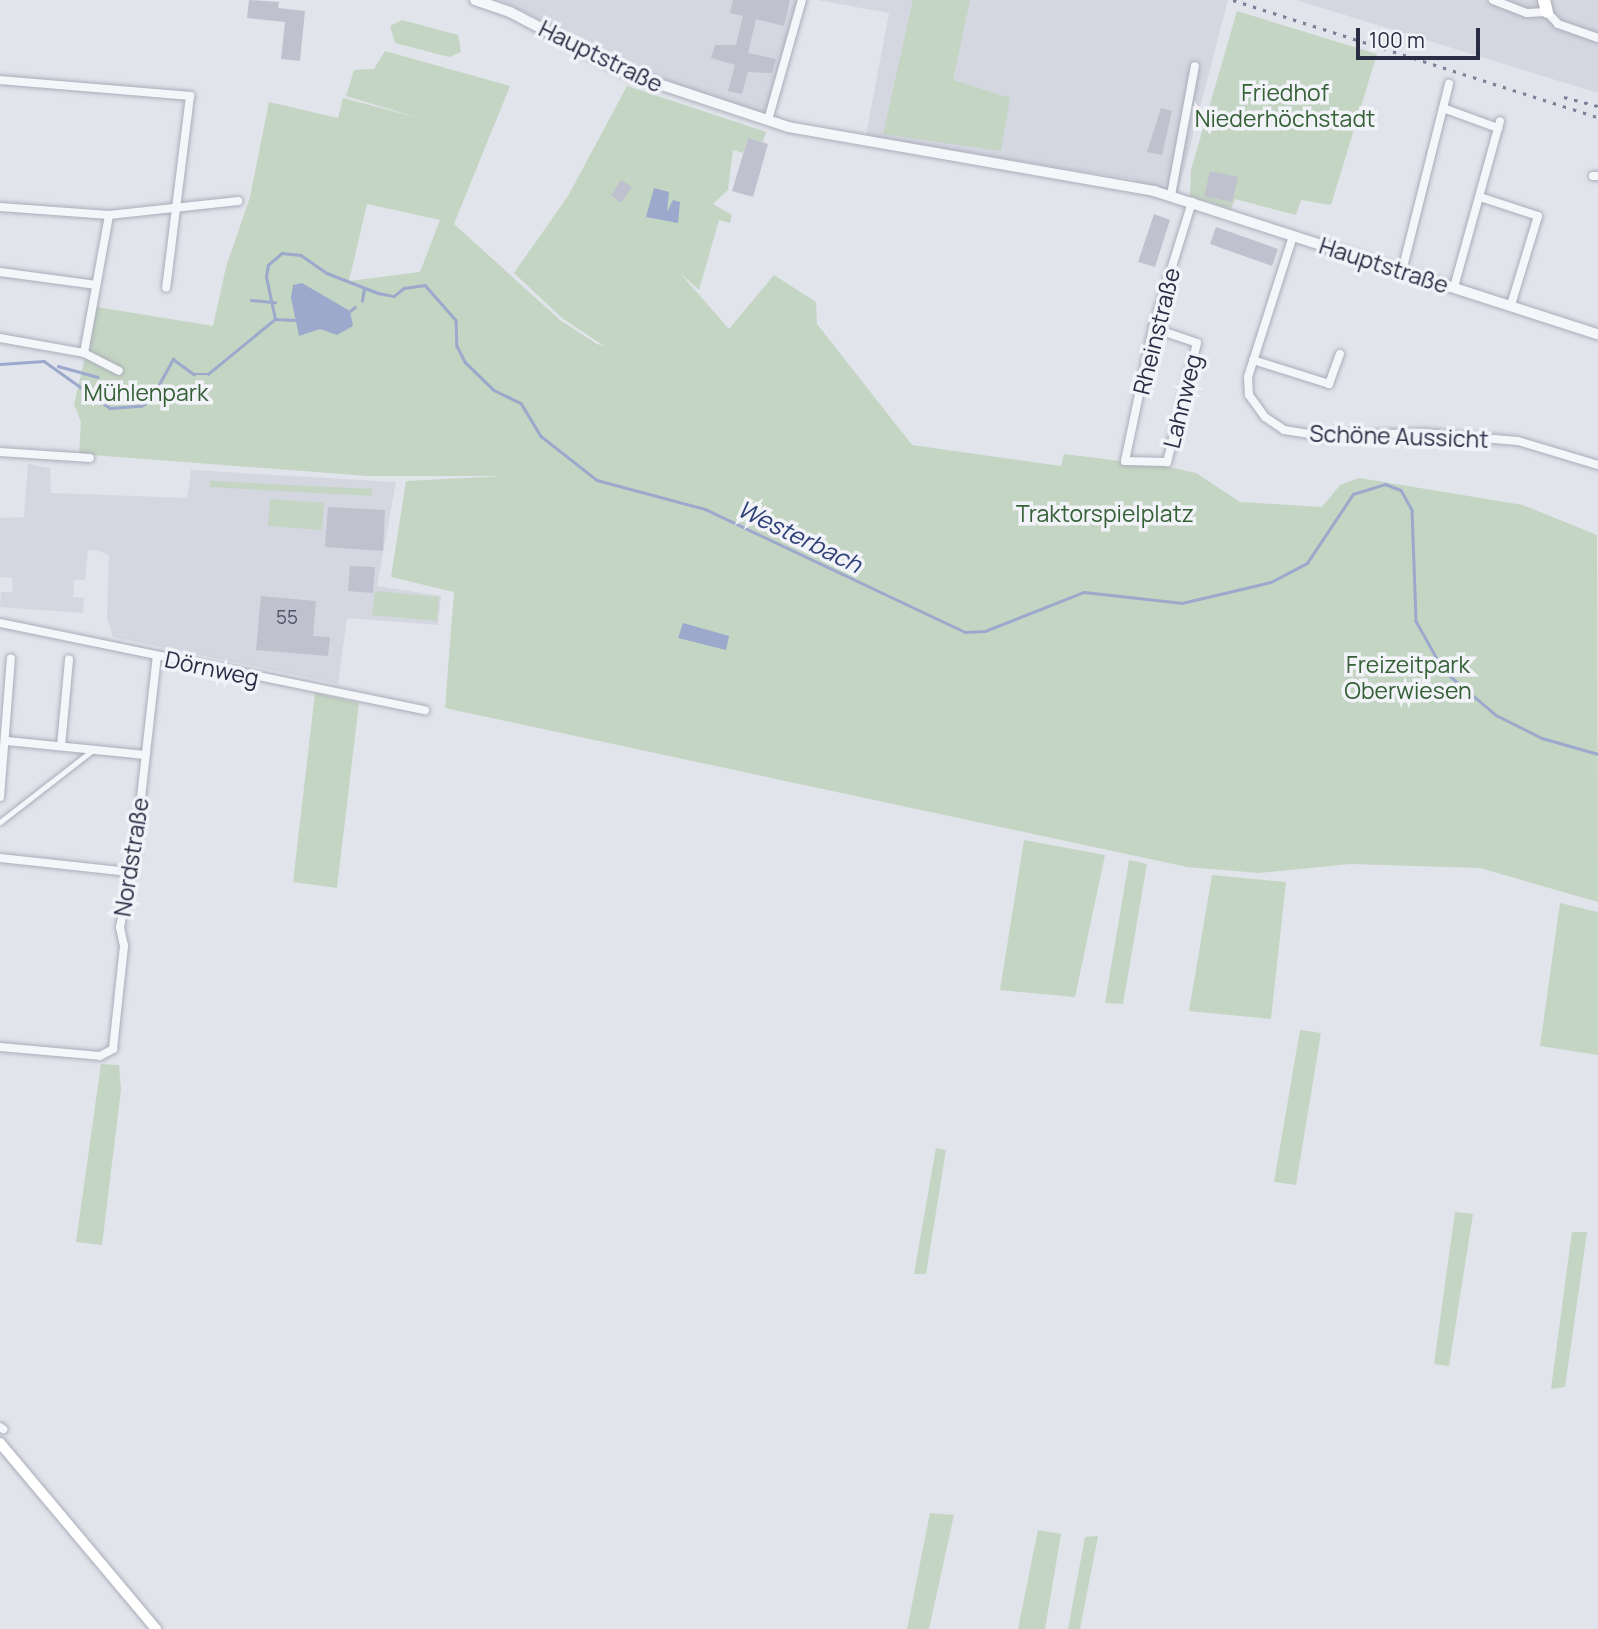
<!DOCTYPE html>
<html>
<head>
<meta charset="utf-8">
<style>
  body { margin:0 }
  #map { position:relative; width:1598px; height:1629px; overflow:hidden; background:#e2e4eb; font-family:Manrope,sans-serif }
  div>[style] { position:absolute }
  .built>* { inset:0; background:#d4d6e0 }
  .green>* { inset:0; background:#c4d5c3 }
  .water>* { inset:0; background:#9ca9cc }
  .stream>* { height:2.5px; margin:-1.25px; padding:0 1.25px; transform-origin:1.25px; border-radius:1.25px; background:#9ca9cc }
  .building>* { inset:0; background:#bfc1ce }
  .roads { filter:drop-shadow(0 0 2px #aaadb9) drop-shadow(0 0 2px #aaadb9) }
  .pedestrian>* { height:5px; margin:-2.5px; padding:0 2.5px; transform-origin:2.5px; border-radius:2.5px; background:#f5f6f9 }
  .minor>* { height:8px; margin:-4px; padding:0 4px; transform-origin:4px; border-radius:4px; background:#f5f6f9 }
  .tertiary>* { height:10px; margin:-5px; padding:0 5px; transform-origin:5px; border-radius:5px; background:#f5f6f9 }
  .secondary>* { height:10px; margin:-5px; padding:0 5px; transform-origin:5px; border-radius:5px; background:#fff }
  .trunk>* { height:12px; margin:-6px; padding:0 6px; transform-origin:6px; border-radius:6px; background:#fff }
  .rail>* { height:2.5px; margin-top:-1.25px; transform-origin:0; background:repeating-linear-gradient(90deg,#7b7f96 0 3.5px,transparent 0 10.5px) }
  span { translate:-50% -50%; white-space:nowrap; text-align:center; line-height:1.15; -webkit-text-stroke:7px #f2f3f8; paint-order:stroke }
  .number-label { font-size:19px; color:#4e5266 }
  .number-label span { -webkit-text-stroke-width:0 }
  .street-label { font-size:23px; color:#292d44 }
  .park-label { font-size:23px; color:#366137 }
  .water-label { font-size:24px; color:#31427a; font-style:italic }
  .scale { position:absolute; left:1356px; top:28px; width:124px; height:32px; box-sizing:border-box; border:4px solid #292d44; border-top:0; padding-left:9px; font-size:21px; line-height:24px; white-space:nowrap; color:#292d44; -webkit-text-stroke:5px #f2f3f8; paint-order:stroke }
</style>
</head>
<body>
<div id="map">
  <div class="built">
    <i style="clip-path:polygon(499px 0,806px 0,773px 118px,669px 81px)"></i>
    <i style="clip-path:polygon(817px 0,1228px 0,1177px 196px,1135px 184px,1136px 180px,866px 136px,889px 13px)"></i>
    <i style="clip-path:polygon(1296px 0,1598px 0,1598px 93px,1559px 81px)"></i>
    <i style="clip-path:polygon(28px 464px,50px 468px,51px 493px,187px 498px,191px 470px,396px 482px,377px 586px,441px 596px,438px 625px,347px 618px,338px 684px,113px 637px,107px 618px,109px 555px,100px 551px,88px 550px,85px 580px,74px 580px,73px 597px,84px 598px,83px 613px,0 607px,1px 592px,13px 592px,12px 578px,0 577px,0 518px,24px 517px)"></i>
  </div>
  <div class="green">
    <i style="clip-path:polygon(913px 0,970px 0,953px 80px,1010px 98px,1001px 151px,883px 134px)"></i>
    <i style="clip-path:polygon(1237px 11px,1377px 54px,1331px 205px,1301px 200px,1296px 215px,1235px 199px,1231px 209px,1190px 196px,1191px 170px)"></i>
    <i style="clip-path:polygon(402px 20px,458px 35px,461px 52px,449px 57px,395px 43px,390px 26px)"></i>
    <i style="clip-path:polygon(evenodd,385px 51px,510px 86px,454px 224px,560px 320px,597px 344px,604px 346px,562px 318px,514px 273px,568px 196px,627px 86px,766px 132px,763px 142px,748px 138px,743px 153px,733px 150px,728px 190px,713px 204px,732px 215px,730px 223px,719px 220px,699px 290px,679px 272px,729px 329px,774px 275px,816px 302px,817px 324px,912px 445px,1061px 466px,1064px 454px,1169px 467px,1196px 473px,1240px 502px,1322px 507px,1340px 485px,1359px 478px,1523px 505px,1597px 535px,1598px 902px,1480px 868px,1350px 864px,1259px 873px,1187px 867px,445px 708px,454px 592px,391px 577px,406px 481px,504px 476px,368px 476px,79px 454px,81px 422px,74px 404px,97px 307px,213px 326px,226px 267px,250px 197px,269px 102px,338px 118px,343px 98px,419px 118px,346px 96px,354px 70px,374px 69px,385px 51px,367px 204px,440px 220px,420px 272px,349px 281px,367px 204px)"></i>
    <i style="clip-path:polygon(210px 481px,372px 489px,372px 496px,210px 487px)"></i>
    <i style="clip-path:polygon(270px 499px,324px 503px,322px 530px,268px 526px)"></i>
    <i style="clip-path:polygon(375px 591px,439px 597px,437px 621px,372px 615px)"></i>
    <i style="clip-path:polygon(315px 693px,359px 703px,337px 888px,293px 882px)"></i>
    <i style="clip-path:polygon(1024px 840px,1105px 855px,1075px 997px,1000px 990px)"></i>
    <i style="clip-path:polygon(1129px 860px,1147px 864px,1123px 1004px,1105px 1003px)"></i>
    <i style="clip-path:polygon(1212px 875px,1286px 882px,1271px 1019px,1189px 1011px)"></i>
    <i style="clip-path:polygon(1560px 903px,1598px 912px,1598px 1055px,1540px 1046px)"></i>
    <i style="clip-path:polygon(1300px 1030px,1321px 1033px,1296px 1185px,1274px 1182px)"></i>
    <i style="clip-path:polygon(101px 1064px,119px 1065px,121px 1090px,102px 1245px,76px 1242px)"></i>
    <i style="clip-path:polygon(936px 1148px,946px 1150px,926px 1274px,914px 1274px)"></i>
    <i style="clip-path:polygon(1455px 1212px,1473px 1214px,1449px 1366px,1434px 1364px)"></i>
    <i style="clip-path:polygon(1572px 1232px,1587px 1232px,1565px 1387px,1551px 1389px)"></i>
    <i style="clip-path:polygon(930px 1513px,954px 1515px,929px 1629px,907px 1629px)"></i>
    <i style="clip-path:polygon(1038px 1530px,1061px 1534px,1045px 1629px,1018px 1629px)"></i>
    <i style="clip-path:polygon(1098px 1536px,1080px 1629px,1068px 1629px,1085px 1537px)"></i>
  </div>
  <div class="water">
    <i style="clip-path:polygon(654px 188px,669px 192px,667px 212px,673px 200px,680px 202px,678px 223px,646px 217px)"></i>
    <i style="clip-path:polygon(302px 283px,350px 311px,353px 326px,337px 335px,320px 329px,299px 336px,291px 298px,293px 285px)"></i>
    <i style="clip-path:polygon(683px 623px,729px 636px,726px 650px,678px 638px)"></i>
  </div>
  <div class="stream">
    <i style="left:251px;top:300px;width:24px;rotate:5deg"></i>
    <i style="left:362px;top:301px;width:12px;rotate:-81deg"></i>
    <i style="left:350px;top:311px;width:6px;rotate:-39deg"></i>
    <i style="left:275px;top:319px;width:19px;rotate:3deg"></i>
    <i style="left:0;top:364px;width:44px;rotate:-3.9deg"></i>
    <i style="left:44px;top:361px;width:81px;rotate:35.5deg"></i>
    <i style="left:110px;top:408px;width:31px;rotate:-4deg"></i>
    <i style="left:141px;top:406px;width:10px;rotate:-29deg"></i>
    <i style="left:150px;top:401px;width:48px;rotate:-61.3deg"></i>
    <i style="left:173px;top:359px;width:26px;rotate:36deg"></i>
    <i style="left:194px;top:374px;width:14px"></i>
    <i style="left:208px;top:374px;width:87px;rotate:-39.4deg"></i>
    <i style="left:275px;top:319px;width:43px;rotate:-102.1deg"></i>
    <i style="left:266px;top:277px;width:12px;rotate:-81deg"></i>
    <i style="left:268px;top:265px;width:18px;rotate:-41deg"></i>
    <i style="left:282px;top:253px;width:19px;rotate:6deg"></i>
    <i style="left:301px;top:255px;width:32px;rotate:35deg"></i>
    <i style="left:327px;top:273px;width:55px;rotate:21.4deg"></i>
    <i style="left:378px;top:293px;width:16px;rotate:11deg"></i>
    <i style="left:394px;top:296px;width:13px;rotate:-39deg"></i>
    <i style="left:404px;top:288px;width:21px;rotate:-8deg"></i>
    <i style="left:425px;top:285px;width:47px;rotate:48.5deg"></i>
    <i style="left:456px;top:320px;width:26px;rotate:88deg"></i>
    <i style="left:457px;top:346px;width:18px;rotate:63deg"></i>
    <i style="left:465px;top:362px;width:40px;rotate:44deg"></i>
    <i style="left:494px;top:390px;width:30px;rotate:26deg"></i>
    <i style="left:521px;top:403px;width:39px;rotate:59deg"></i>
    <i style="left:541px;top:436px;width:71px;rotate:38.2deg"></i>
    <i style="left:597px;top:480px;width:112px;rotate:15deg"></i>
    <i style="left:705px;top:509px;width:288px;rotate:25.3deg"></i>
    <i style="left:965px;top:632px;width:20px;rotate:-3deg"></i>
    <i style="left:985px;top:631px;width:106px;rotate:-21.5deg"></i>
    <i style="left:1084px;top:592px;width:99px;rotate:6.4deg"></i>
    <i style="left:1182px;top:603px;width:91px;rotate:-13.3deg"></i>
    <i style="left:1271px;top:582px;width:41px;rotate:-27.8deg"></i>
    <i style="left:1307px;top:563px;width:83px;rotate:-56.3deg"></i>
    <i style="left:1353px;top:494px;width:34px;rotate:-17deg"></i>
    <i style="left:1385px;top:484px;width:17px;rotate:21deg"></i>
    <i style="left:1401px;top:490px;width:23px;rotate:61deg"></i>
    <i style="left:1412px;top:510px;width:111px;rotate:87.9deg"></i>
    <i style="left:1416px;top:621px;width:57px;rotate:60.8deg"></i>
    <i style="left:1444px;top:671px;width:68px;rotate:40.2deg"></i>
    <i style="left:1496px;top:715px;width:51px;rotate:26.6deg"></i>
    <i style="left:1542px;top:738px;width:58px;rotate:15.9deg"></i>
    <i style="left:58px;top:366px;width:41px;rotate:15.4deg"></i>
  </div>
  <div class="building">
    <i style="clip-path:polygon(249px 0,279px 2px,278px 8px,305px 11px,300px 61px,281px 59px,285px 22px,247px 18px)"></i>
    <i style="clip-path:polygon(733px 0,790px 0,784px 26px,756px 19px,748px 53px,776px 59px,772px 73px,748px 72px,742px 94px,728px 91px,735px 65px,711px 58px,715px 45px,736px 45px,743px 16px,730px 13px)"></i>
    <i style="clip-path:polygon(1161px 108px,1172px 111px,1162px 155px,1147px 152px)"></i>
    <i style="clip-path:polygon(748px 138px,768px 144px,753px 197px,732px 191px)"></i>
    <i style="clip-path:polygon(1210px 171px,1238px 177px,1232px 202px,1204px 196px)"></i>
    <i style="clip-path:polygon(621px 180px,632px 187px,621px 203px,611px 195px)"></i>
    <i style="clip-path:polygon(1154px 214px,1170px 220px,1155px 267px,1138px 262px)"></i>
    <i style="clip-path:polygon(1216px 227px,1278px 249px,1272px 266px,1210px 244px)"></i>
    <i style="clip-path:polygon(328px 507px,385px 510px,383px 551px,325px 547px)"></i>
    <i style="clip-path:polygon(350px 566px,375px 567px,373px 593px,348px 591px)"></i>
    <i style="clip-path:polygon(261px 596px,316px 601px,313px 636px,330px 637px,328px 656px,256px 650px)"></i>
  </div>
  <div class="roads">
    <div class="pedestrian">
      <i style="left:0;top:822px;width:119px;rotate:-37.8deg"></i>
    </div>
    <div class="minor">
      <i style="left:1493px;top:0;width:36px;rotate:21deg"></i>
      <i style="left:1527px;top:13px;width:20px;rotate:-3deg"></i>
      <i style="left:1547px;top:12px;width:16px;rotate:47deg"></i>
      <i style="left:1558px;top:24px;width:42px;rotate:19.3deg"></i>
      <i style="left:0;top:80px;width:191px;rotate:4.8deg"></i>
      <i style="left:190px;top:96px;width:193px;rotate:97.1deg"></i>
      <i style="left:1443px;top:108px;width:25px;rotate:-76deg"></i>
      <i style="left:768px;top:120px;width:125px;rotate:-74.2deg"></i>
      <i style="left:1593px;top:176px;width:5px"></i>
      <i style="left:1171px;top:195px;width:131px;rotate:-79.5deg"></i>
      <i style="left:1480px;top:197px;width:61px;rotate:18.1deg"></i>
      <i style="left:1538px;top:216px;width:93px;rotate:106.9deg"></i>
      <i style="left:0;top:207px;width:109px;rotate:4.2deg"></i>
      <i style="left:109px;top:215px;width:130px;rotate:-6.2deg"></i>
      <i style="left:1293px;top:236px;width:148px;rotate:107.7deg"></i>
      <i style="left:1248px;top:377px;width:18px;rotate:87deg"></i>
      <i style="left:1249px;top:395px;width:27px;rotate:54deg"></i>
      <i style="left:1265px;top:417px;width:23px;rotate:34deg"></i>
      <i style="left:1284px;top:430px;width:36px;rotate:9deg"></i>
      <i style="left:1320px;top:436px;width:103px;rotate:-1.7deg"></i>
      <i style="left:1423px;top:433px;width:95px;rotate:4.8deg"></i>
      <i style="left:1518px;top:441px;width:84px;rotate:16.7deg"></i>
      <i style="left:1402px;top:271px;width:168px;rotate:-75.9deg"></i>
      <i style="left:1443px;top:108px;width:59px;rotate:20deg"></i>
      <i style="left:0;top:272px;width:97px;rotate:7.7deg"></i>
      <i style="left:1454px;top:287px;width:172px;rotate:-74.5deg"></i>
      <i style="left:1153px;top:328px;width:46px;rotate:18.8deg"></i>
      <i style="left:1197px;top:343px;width:123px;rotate:104.1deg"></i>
      <i style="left:1167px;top:462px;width:42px;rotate:-178.6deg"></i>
      <i style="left:1125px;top:461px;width:136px;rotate:-78.1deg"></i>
      <i style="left:1153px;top:328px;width:132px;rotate:-72.8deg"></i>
      <i style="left:0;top:338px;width:85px;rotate:10.1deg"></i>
      <i style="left:84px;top:353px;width:39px;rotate:27deg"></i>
      <i style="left:84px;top:353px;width:140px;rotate:-79.7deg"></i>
      <i style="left:1253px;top:360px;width:80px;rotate:17.5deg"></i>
      <i style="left:1329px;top:384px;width:32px;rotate:-70deg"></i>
      <i style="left:0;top:452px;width:90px;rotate:3.8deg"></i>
      <i style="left:0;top:623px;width:434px;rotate:11.6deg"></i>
      <i style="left:7px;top:741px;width:139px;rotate:5.8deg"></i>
      <i style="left:61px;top:746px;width:87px;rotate:-84.7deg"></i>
      <i style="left:0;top:797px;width:139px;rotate:-85.5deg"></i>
      <i style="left:0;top:858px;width:130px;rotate:6.2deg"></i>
      <i style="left:0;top:1047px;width:100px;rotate:5.1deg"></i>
      <i style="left:100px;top:1056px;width:15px;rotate:-28deg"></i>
      <i style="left:113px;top:1049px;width:104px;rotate:-83.9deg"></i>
      <i style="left:124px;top:946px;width:19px;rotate:-102deg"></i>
      <i style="left:120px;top:927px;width:68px;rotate:-78.2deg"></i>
      <i style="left:134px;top:860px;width:205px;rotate:-83.6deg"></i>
      <i style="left:0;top:1427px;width:4px;rotate:34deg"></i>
    </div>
    <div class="tertiary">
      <i style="left:475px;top:0;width:37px;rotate:19deg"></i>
      <i style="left:510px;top:12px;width:131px;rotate:27.7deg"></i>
      <i style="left:626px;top:73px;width:171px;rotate:18.4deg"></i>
      <i style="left:788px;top:127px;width:372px;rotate:9.9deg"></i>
      <i style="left:1154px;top:191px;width:466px;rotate:17.9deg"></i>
    </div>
    <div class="secondary">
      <i style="left:0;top:1443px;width:243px;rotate:50deg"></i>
    </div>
    <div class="trunk">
      <i style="left:1544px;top:0;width:12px;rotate:76deg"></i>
    </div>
  </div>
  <div class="rail">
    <i style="left:1233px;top:0;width:383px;rotate:17.8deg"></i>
    <i style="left:1564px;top:97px;width:35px;rotate:15deg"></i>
  </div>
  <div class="number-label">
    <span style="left:287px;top:618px">55</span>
  </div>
  <div class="street-label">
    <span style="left:601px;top:56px;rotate:26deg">Hauptstraße</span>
    <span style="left:1384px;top:265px;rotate:18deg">Hauptstraße</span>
    <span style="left:1156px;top:331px;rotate:-76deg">Rheinstraße</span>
    <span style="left:1182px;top:401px;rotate:-76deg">Lahnweg</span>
    <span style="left:1399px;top:436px;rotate:2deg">Schöne Aussicht</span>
    <span style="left:212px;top:668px;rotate:12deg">Dörnweg</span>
    <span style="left:131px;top:857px;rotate:-81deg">Nordstraße</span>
  </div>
  <div class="park-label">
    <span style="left:1285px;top:105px">Friedhof<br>Niederhöchstadt</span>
    <span style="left:146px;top:392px">Mühlenpark</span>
    <span style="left:1105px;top:513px">Traktorspielplatz</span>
    <span style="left:1408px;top:677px">Freizeitpark<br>Oberwiesen</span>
  </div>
  <div class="water-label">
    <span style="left:800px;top:536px;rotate:26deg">Westerbach</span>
  </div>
  <div class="scale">100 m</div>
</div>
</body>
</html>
